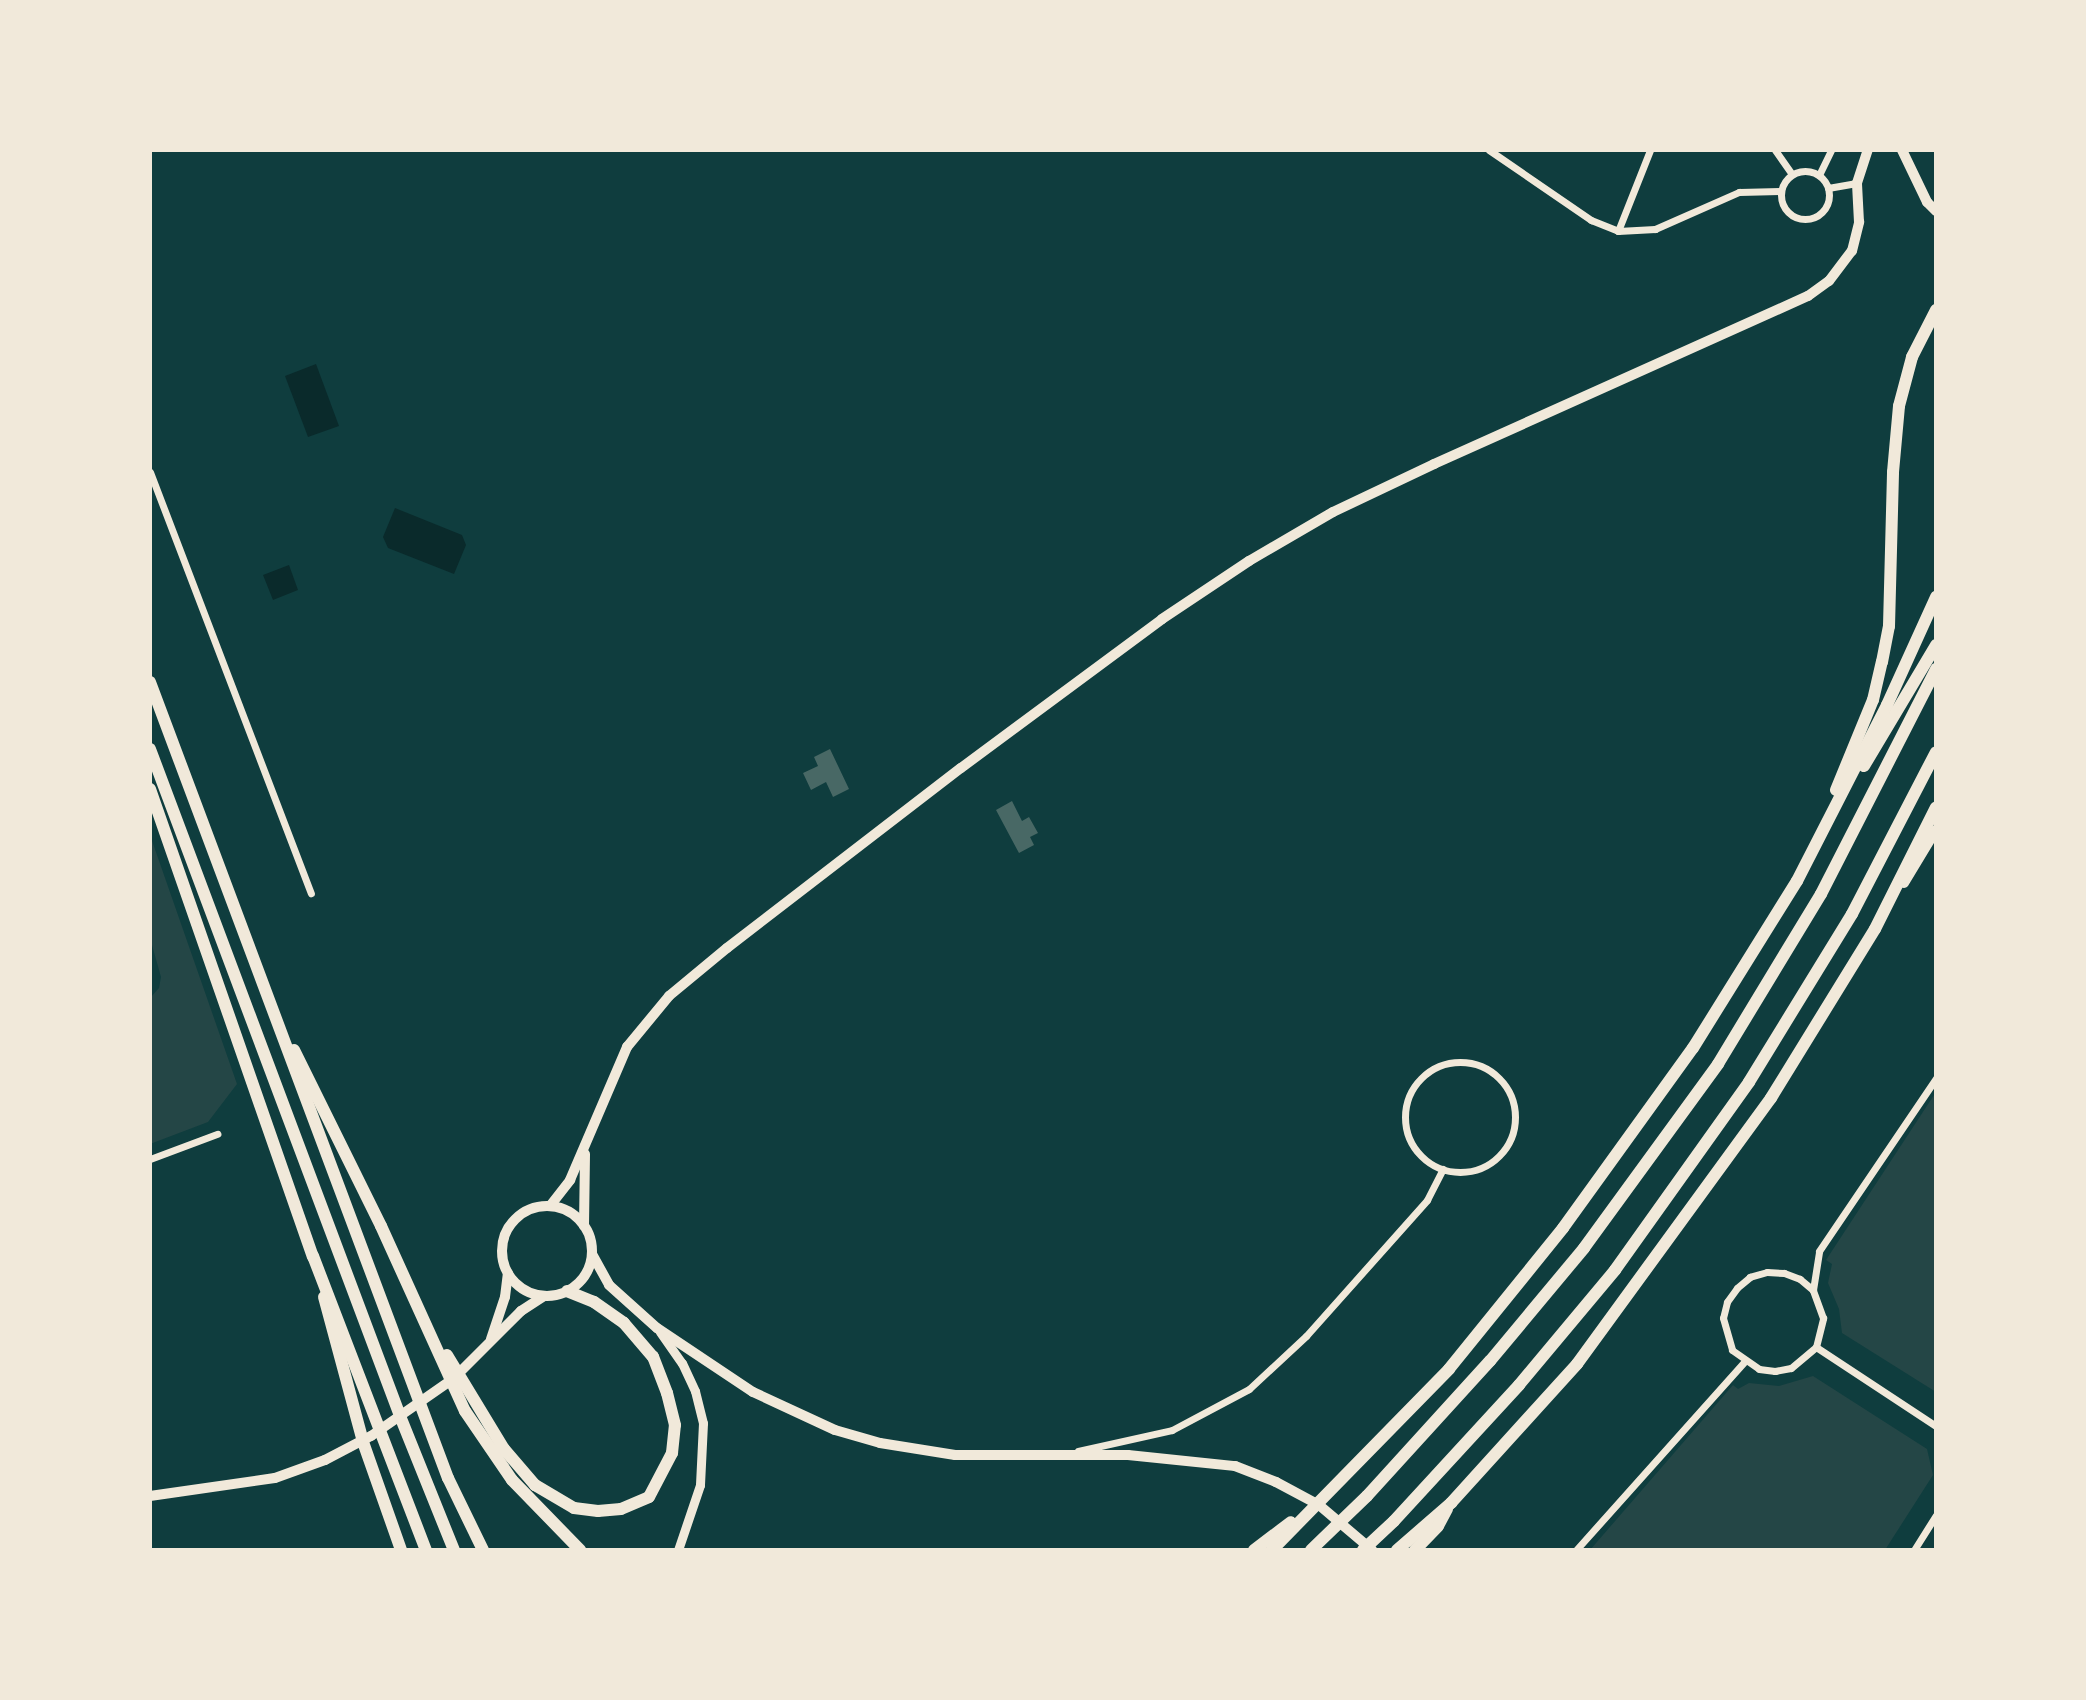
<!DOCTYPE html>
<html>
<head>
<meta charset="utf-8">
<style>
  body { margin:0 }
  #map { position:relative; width:2086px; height:1700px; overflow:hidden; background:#0f3d3e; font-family:"Roboto Condensed",sans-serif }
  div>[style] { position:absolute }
  .green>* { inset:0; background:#244646 }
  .water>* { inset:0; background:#0a2a2b }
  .building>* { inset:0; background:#486865 }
  .minor>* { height:7px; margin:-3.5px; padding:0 3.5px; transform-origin:3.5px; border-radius:3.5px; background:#f1e9da }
  .minor>.ring { margin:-3.5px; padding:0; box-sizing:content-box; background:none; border:7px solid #f1e9da; border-radius:50% }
  .secondary>* { height:9px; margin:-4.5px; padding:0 4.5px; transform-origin:4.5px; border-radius:4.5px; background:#f1e9da }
  .primary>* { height:10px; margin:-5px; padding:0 5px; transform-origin:5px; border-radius:5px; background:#f1e9da }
  .primary>.ring { margin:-5px; padding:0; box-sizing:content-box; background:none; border:10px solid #f1e9da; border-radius:50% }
  .motorway>* { height:12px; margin:-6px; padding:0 6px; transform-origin:6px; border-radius:6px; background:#f1e9da }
  span { translate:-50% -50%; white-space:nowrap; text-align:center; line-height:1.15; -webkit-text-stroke:6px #f1e9da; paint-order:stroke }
  .frame { position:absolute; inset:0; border:152px solid #f1e9da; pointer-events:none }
</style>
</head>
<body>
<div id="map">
  <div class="green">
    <i style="clip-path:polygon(150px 835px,237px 1084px,208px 1122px,150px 1144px,150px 998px,159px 988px,161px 977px,150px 938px)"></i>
    <i style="clip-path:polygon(1936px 1092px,1936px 1392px,1842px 1333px,1839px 1309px,1828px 1283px,1832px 1264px,1826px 1260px)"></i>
    <i style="clip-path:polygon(1813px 1376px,1927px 1449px,1933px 1475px,1885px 1550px,1590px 1550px,1733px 1385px,1738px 1389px,1749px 1383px,1779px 1386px)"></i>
  </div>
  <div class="water">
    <i style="clip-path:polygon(316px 364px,339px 426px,308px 437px,285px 376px)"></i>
    <i style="clip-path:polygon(395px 508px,462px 535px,466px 545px,454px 574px,388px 548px,383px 537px)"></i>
    <i style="clip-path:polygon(289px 565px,298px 590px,273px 600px,263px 575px)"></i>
  </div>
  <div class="building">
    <i style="clip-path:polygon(830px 749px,849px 789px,833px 797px,826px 782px,811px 790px,803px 773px,818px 766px,814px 757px)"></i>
    <i style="clip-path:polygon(1012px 801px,1022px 821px,1029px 817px,1038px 833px,1030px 837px,1034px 845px,1019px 853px,996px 810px)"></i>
  </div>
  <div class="minor">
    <i style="left:1489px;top:150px;width:124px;rotate:34.5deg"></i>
    <i style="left:1591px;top:220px;width:29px;rotate:22deg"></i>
    <i style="left:1618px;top:231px;width:37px;rotate:-3deg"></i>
    <i style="left:1655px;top:229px;width:92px;rotate:-23.8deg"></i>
    <i style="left:1739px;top:192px;width:42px;rotate:-1.4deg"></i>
    <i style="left:1775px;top:150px;width:29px;rotate:55deg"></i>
    <i class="ring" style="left:1781px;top:171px;width:41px;height:41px"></i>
    <i style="left:1819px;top:175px;width:28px;rotate:-64deg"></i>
    <i style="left:1828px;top:188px;width:29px;rotate:-10deg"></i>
    <i style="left:1618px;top:231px;width:87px;rotate:-68.4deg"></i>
    <i style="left:150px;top:472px;width:451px;rotate:69.1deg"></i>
    <i class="ring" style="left:1405px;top:1062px;width:103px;height:103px"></i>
    <i style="left:150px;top:1159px;width:72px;rotate:-20.5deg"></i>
    <i style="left:1813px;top:1290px;width:17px;rotate:-140deg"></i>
    <i style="left:1800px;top:1279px;width:17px;rotate:-159deg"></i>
    <i style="left:1784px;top:1273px;width:17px;rotate:-177deg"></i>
    <i style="left:1767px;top:1272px;width:18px;rotate:164deg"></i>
    <i style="left:1750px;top:1277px;width:17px;rotate:140deg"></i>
    <i style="left:1737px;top:1288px;width:17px;rotate:126deg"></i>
    <i style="left:1727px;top:1302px;width:16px;rotate:104deg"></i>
    <i style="left:1723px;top:1318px;width:33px;rotate:74deg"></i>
    <i style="left:1732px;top:1350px;width:33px;rotate:35deg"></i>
    <i style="left:1759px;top:1369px;width:16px;rotate:7deg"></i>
    <i style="left:1775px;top:1371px;width:16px;rotate:-11deg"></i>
    <i style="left:1791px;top:1368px;width:33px;rotate:-40deg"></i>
    <i style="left:1816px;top:1347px;width:30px;rotate:-76deg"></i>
    <i style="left:1823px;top:1318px;width:30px;rotate:-110deg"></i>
    <i style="left:1813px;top:1290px;width:39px;rotate:-81deg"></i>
    <i style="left:1819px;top:1251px;width:209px;rotate:-55.9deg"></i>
    <i style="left:1816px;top:1347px;width:144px;rotate:33.4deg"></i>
    <i style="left:1078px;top:1451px;width:96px;rotate:-12.6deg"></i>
    <i style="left:1172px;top:1430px;width:87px;rotate:-28deg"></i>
    <i style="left:1249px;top:1389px;width:78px;rotate:-42.9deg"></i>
    <i style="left:1306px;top:1336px;width:182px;rotate:-48.3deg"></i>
    <i style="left:1427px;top:1200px;width:35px;rotate:-63deg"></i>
    <i style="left:1576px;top:1550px;width:252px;rotate:-48.2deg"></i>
    <i style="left:1914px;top:1550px;width:41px;rotate:-57.8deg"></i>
  </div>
  <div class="secondary">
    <i style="left:660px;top:1332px;width:38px;rotate:55deg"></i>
    <i style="left:682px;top:1363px;width:31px;rotate:65deg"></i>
    <i style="left:695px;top:1391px;width:33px;rotate:76deg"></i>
    <i style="left:703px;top:1423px;width:62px;rotate:92.8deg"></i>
    <i style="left:700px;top:1485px;width:69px;rotate:108.7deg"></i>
  </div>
  <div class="primary">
    <i style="left:1902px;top:150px;width:58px;rotate:64.3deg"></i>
    <i style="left:1927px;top:202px;width:13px;rotate:45deg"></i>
    <i style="left:1904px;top:883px;width:62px;rotate:-58.9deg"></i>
    <i style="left:550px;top:1206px;width:33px;rotate:-52deg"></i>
    <i style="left:570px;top:1180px;width:145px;rotate:-66.8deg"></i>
    <i style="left:627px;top:1047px;width:66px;rotate:-50.5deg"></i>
    <i style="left:669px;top:996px;width:75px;rotate:-39.6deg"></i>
    <i style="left:727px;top:948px;width:295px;rotate:-37.6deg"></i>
    <i style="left:961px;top:768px;width:250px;rotate:-36.5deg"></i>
    <i style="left:1162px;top:619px;width:105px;rotate:-33.7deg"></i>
    <i style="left:1249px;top:561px;width:97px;rotate:-30.3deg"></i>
    <i style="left:1333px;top:512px;width:112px;rotate:-25.4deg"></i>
    <i style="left:1434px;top:464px;width:410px;rotate:-24.2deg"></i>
    <i style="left:1808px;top:296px;width:26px;rotate:-36deg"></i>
    <i style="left:1829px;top:281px;width:38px;rotate:-53deg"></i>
    <i style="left:1852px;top:251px;width:30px;rotate:-76deg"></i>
    <i style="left:1859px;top:222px;width:39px;rotate:-93deg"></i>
    <i style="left:1857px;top:183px;width:35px;rotate:-72deg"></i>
    <i class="ring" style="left:502px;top:1206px;width:80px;height:80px"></i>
    <i style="left:584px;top:1226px;width:72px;rotate:-89.2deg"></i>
    <i style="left:592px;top:1254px;width:35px;rotate:61deg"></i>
    <i style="left:609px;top:1285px;width:64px;rotate:41.9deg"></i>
    <i style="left:657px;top:1328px;width:115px;rotate:33.7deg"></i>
    <i style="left:753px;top:1392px;width:90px;rotate:24.9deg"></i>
    <i style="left:835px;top:1430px;width:47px;rotate:16.1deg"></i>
    <i style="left:880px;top:1443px;width:76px;rotate:9.1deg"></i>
    <i style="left:955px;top:1455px;width:173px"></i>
    <i style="left:1128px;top:1455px;width:108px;rotate:5.9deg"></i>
    <i style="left:1235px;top:1466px;width:44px;rotate:21.3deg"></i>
    <i style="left:1276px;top:1482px;width:49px;rotate:28.1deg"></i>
    <i style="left:1319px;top:1505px;width:70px;rotate:40.3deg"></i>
    <i style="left:491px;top:1339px;width:44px;rotate:-71.6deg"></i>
    <i style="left:505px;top:1297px;width:24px;rotate:-83deg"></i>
    <i style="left:150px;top:1496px;width:126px;rotate:-8.2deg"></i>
    <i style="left:275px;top:1478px;width:53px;rotate:-19.8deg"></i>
    <i style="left:325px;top:1460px;width:52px;rotate:-27.6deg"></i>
    <i style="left:371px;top:1436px;width:100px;rotate:-34.8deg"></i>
    <i style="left:453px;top:1379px;width:96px;rotate:-45deg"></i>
    <i style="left:521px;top:1311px;width:27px;rotate:-33deg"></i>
  </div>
  <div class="motorway">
    <i style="left:150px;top:682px;width:850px;rotate:69.48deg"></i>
    <i style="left:448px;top:1478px;width:80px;rotate:64.1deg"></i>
    <i style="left:150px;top:749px;width:712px;rotate:69.45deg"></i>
    <i style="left:400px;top:1416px;width:144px;rotate:68.1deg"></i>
    <i style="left:1864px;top:766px;width:141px;rotate:-59.2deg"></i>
    <i style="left:150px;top:789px;width:495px;rotate:70.8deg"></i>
    <i style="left:313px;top:1256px;width:315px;rotate:69deg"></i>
    <i style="left:1836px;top:790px;width:97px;rotate:-67.7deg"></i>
    <i style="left:1873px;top:700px;width:39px;rotate:-77deg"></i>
    <i style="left:1882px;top:662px;width:37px;rotate:-79deg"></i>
    <i style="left:1889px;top:626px;width:154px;rotate:-88.5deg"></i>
    <i style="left:1893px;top:472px;width:66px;rotate:-84.8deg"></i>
    <i style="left:1899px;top:406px;width:51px;rotate:-75.1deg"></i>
    <i style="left:1912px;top:357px;width:53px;rotate:-62.9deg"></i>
    <i style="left:294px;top:1050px;width:196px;rotate:63.7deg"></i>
    <i style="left:381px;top:1226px;width:203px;rotate:65.6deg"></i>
    <i style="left:465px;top:1411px;width:83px;rotate:55.7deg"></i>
    <i style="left:512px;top:1480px;width:98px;rotate:45.8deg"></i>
    <i style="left:324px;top:1297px;width:150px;rotate:74.9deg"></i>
    <i style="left:363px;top:1442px;width:114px;rotate:70.6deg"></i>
    <i style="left:447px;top:1355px;width:110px;rotate:58.8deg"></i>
    <i style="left:504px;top:1449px;width:48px;rotate:49.3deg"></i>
    <i style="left:535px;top:1485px;width:45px;rotate:30.5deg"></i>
    <i style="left:574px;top:1508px;width:24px;rotate:7deg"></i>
    <i style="left:598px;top:1511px;width:23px;rotate:-5deg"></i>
    <i style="left:621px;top:1509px;width:30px;rotate:-23deg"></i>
    <i style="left:649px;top:1497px;width:50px;rotate:-62.4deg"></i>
    <i style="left:672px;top:1453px;width:28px;rotate:-84deg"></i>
    <i style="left:675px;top:1425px;width:33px;rotate:-104deg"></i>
    <i style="left:667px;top:1393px;width:39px;rotate:-111deg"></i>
    <i style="left:653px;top:1357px;width:45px;rotate:-130.5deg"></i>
    <i style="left:624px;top:1323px;width:37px;rotate:-145deg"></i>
    <i style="left:594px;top:1302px;width:29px;rotate:-158deg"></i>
    <i style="left:1254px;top:1550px;width:46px;rotate:-37.1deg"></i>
    <i style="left:1272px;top:1550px;width:253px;rotate:-45.6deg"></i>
    <i style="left:1449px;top:1369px;width:181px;rotate:-51deg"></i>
    <i style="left:1563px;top:1228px;width:222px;rotate:-54.2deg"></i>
    <i style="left:1693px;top:1048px;width:197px;rotate:-58.1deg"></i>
    <i style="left:1797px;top:881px;width:198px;rotate:-62.9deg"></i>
    <i style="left:1887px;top:705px;width:119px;rotate:-65.6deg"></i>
    <i style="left:1311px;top:1550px;width:78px;rotate:-44deg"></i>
    <i style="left:1367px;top:1496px;width:183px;rotate:-47.7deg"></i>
    <i style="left:1490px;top:1361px;width:147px;rotate:-50.2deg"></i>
    <i style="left:1584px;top:1248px;width:228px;rotate:-53.9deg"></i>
    <i style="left:1718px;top:1064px;width:199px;rotate:-58.8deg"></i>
    <i style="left:1821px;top:894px;width:253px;rotate:-62.9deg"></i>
    <i style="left:1363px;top:1550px;width:42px;rotate:-43.1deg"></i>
    <i style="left:1394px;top:1521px;width:185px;rotate:-47.4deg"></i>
    <i style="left:1519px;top:1385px;width:150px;rotate:-50.1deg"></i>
    <i style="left:1615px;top:1270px;width:231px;rotate:-54.5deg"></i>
    <i style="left:1749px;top:1082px;width:197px;rotate:-58.5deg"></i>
    <i style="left:1852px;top:914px;width:182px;rotate:-62.6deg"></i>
    <i style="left:1397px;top:1550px;width:72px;rotate:-41deg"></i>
    <i style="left:1451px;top:1503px;width:188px;rotate:-47.8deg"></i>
    <i style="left:1577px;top:1364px;width:329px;rotate:-53.9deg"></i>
    <i style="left:1771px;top:1098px;width:198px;rotate:-58.4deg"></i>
    <i style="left:1875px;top:929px;width:136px;rotate:-63.4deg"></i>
    <i style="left:1415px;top:1550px;width:33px;rotate:-46deg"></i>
    <i style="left:1438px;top:1526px;width:19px;rotate:-62deg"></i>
  </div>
  <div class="frame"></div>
</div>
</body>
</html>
